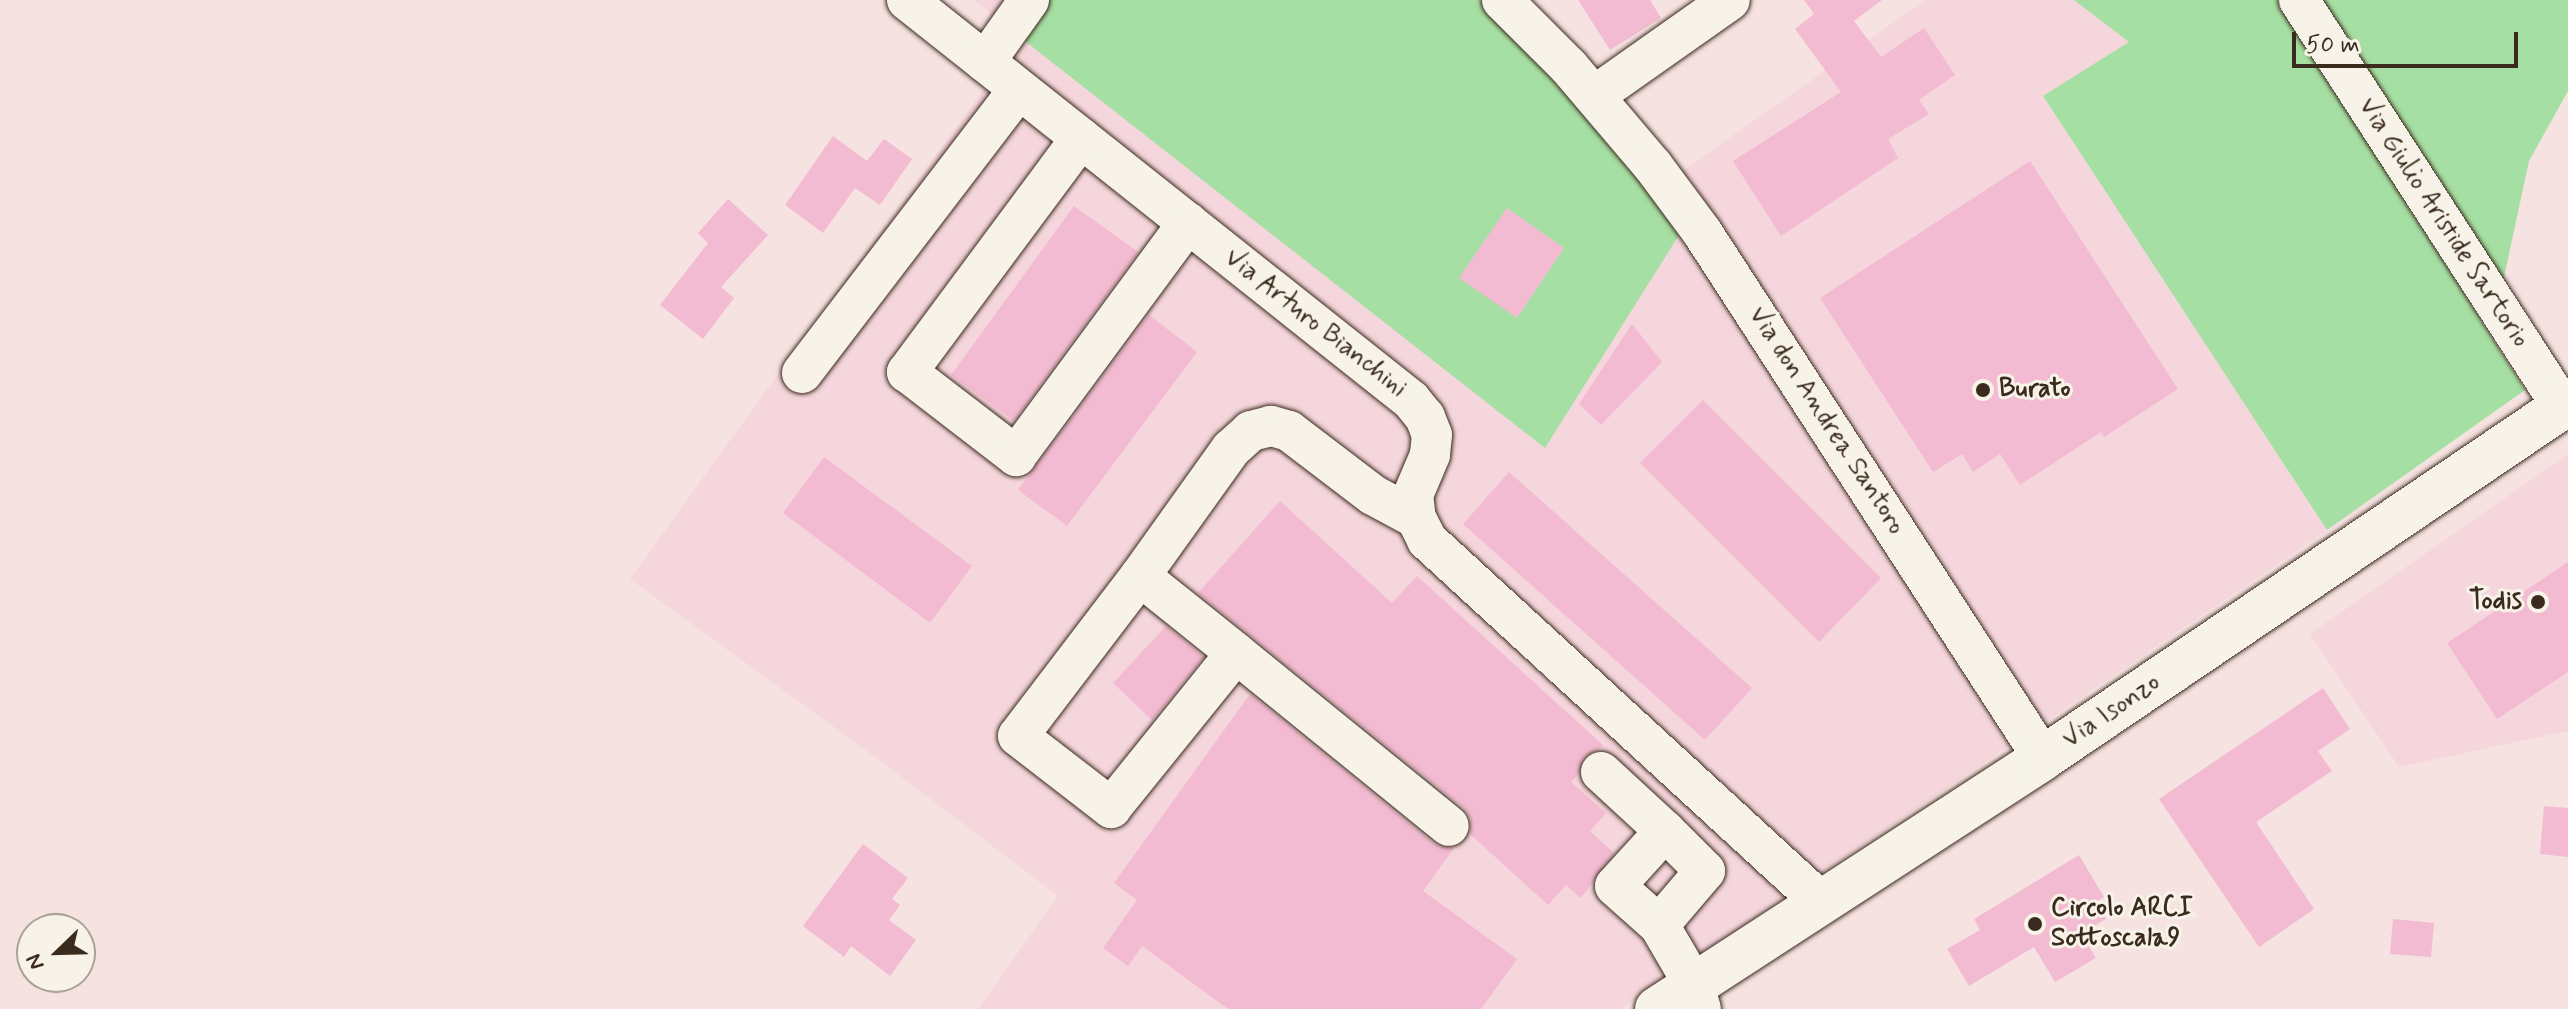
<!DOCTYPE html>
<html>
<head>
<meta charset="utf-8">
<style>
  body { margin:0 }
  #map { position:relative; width:2568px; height:1009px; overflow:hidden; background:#f6e2e1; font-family:Mynerve,sans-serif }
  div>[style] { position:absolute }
  .built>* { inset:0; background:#f5d6dc }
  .green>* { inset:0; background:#a6dfa3 }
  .building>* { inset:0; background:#f3bbd2 }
  .roads { filter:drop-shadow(0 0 2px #3b2a1e) drop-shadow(0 0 2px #3b2a1e) }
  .minor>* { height:40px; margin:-20px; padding:0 20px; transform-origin:20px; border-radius:20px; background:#f7f3e8 }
  .major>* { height:44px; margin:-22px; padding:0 22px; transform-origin:22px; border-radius:22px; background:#f7f3e8 }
  .dots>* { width:22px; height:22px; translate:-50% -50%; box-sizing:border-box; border:4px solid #f7f3e8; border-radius:50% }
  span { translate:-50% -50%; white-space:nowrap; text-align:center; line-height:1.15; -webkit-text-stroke:6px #f7f3e8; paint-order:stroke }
  .street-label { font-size:26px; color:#3b2a1e }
  .poi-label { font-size:26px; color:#3b2a1e; font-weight:700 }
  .left { translate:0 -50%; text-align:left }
  .right { translate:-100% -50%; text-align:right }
  .north { position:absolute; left:16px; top:913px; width:80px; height:80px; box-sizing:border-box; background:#f7f3e8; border:2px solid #aca397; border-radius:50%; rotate:247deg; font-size:22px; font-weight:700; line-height:32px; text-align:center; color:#3b2a1e }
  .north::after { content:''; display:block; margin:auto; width:28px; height:36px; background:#3b2a1e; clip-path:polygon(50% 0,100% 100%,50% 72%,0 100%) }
  .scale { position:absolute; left:2292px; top:32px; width:226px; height:36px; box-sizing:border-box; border:4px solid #3b2a1e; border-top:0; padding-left:10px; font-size:24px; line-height:28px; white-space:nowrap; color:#3b2a1e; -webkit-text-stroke:6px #f7f3e8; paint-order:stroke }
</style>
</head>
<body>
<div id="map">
  <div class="built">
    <i style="clip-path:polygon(974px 0,1050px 0,1022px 37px,1660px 187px,1925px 0,2074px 0,2129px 42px,2043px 97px,2327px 530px,1621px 1009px,978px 1009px,1058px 896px,874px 756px,630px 579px,1021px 38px)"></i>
    <i style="clip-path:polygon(2568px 454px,2568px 731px,2399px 767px,2310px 634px)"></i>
  </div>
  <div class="green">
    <i style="clip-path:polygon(1050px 0,1479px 0,1504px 20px,1686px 224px,1545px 448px,1021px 38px)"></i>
    <i style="clip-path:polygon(2074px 0,2279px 0,2525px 390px,2327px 530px,2043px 96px,2129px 42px)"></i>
    <i style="clip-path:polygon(2317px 0,2568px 0,2568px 91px,2529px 161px,2503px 282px)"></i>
  </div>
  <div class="building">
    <i style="clip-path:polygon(1578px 0,1650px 0,1661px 18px,1610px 50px)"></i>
    <i style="clip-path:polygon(1804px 0,1882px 0,1854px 21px,1881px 57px,1924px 28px,1955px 75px,1919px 100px,1929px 114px,1888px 139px,1898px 158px,1781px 236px,1733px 161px,1841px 92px,1795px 29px,1814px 14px)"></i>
    <i style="clip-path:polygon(833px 136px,867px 161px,884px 139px,912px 159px,880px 205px,855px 188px,823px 233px,785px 205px)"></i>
    <i style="clip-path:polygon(2030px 161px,2178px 389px,2104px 437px,2101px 432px,2020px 485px,2000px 454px,1973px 472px,1962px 454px,1933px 472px,1820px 298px)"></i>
    <i style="clip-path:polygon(728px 199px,768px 235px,721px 287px,734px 298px,703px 339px,660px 305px,708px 243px,698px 233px)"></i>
    <i style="clip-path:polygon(1074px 206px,1138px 252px,1014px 421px,951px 375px)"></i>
    <i style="clip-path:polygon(1507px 208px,1564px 248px,1517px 318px,1459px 278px)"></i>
    <i style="clip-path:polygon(1149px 315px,1197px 352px,1067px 526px,1018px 490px)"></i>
    <i style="clip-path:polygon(1632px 324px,1662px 362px,1601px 425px,1579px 404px)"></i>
    <i style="clip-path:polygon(1703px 400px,1881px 578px,1819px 642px,1640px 463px)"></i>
    <i style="clip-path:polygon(824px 457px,972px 566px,930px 623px,783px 513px)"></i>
    <i style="clip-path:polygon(1509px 472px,1752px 688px,1705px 740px,1463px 524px)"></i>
    <i style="clip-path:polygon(1280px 501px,1392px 603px,1417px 576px,1604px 746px,1584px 757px,1579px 774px,1571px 782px,1606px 813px,1590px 831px,1614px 853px,1581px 898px,1566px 885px,1548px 905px,1470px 834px,1471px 819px,1464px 808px,1198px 593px)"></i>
    <i style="clip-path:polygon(2568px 562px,2568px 672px,2497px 719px,2447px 643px)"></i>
    <i style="clip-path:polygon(1166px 626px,1204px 657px,1152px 720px,1113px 683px)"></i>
    <i style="clip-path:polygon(2323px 688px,2350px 729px,2318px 751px,2332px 771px,2256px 822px,2314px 909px,2259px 947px,2159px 799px)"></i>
    <i style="clip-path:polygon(1250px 694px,1434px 844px,1454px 848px,1423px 891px,1517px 959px,1481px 1009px,1228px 1009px,1142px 946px,1128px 966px,1103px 948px,1137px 900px,1114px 883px)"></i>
    <i style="clip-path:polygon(2544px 806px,2568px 808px,2568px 857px,2540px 854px)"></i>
    <i style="clip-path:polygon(863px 844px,908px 878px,892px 899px,900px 905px,889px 920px,916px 940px,890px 976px,851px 946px,844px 957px,803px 926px)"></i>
    <i style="clip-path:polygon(2079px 855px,2104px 897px,2096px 902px,2106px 919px,2081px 934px,2096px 958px,2055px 982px,2034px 947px,1969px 986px,1947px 949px,1980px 930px,1974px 919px)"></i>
    <i style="clip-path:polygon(2393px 919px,2434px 923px,2431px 957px,2390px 954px)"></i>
  </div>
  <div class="roads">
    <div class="minor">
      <i style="left:907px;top:0;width:643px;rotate:38.44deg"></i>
      <i style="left:1411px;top:400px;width:22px;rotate:51deg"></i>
      <i style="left:1425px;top:417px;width:19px;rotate:69deg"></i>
      <i style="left:1432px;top:435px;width:20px;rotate:96deg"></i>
      <i style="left:1430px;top:455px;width:43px;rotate:113deg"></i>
      <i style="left:1413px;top:495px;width:23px;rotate:83deg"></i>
      <i style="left:1416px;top:518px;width:25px;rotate:63deg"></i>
      <i style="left:1427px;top:540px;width:534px;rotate:42.57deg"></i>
      <i style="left:1502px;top:0;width:95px;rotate:45deg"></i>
      <i style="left:1569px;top:67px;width:130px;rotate:49.7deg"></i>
      <i style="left:1653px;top:166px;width:82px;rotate:53.4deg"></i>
      <i style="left:1702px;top:232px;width:627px;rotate:57.05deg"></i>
      <i style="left:2299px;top:0;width:485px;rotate:57.1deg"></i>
      <i style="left:985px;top:62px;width:76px;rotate:-54.6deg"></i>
      <i style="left:1594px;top:96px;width:166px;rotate:-35.2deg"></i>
      <i style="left:1081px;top:138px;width:292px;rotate:126.6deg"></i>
      <i style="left:907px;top:372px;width:138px;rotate:37.6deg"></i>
      <i style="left:1016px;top:456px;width:290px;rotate:-53.6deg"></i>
      <i style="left:802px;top:373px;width:357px;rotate:-52.6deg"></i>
      <i style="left:1416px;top:518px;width:49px;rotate:-151.9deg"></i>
      <i style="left:1373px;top:495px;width:106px;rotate:-142.7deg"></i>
      <i style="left:1289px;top:431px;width:19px;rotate:-164deg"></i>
      <i style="left:1271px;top:426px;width:21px;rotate:166deg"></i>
      <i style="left:1251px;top:431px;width:27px;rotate:138deg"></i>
      <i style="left:1231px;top:449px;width:156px;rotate:125.6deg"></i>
      <i style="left:1140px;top:576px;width:201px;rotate:127.3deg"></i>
      <i style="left:1018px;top:736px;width:118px;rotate:37.7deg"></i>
      <i style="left:1111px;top:808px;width:199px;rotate:-51.1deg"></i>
      <i style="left:1236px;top:653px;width:274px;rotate:39.1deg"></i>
      <i style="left:1140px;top:576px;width:123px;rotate:38.7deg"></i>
      <i style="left:1601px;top:772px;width:87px;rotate:42.7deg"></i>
      <i style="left:1665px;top:831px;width:74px;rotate:132.3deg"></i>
      <i style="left:1615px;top:886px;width:59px;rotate:41.6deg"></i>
      <i style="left:1659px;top:925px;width:69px;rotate:59.7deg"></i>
      <i style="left:1694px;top:985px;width:25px;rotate:74deg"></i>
      <i style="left:1659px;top:925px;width:71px;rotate:-49.6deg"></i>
      <i style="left:1705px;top:871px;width:57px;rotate:-135deg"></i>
    </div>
    <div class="major">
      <i style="left:1657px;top:1009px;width:460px;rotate:-33deg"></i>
      <i style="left:2043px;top:758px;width:634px;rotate:-34.07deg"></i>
    </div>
  </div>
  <div class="dots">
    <i style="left:1983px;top:390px;background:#3b2a1e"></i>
    <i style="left:2538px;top:602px;background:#3b2a1e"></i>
    <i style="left:2035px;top:924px;background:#3b2a1e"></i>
  </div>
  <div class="street-label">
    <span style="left:2443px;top:223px;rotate:57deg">Via Giulio Aristide Sartorio</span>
    <span style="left:1315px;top:324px;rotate:38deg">Via Arturo Bianchini</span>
    <span style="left:1826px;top:421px;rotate:57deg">Via don Andrea Santoro</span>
    <span style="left:2112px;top:712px;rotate:-34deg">Via Isonzo</span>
  </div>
  <div class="poi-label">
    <span class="left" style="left:1999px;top:390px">Burato</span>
    <span class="right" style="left:2522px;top:602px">Todis</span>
    <span class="left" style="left:2051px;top:924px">Circolo ARCI<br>Sottoscala9</span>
  </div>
  <div class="north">N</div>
  <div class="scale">50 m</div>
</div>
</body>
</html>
